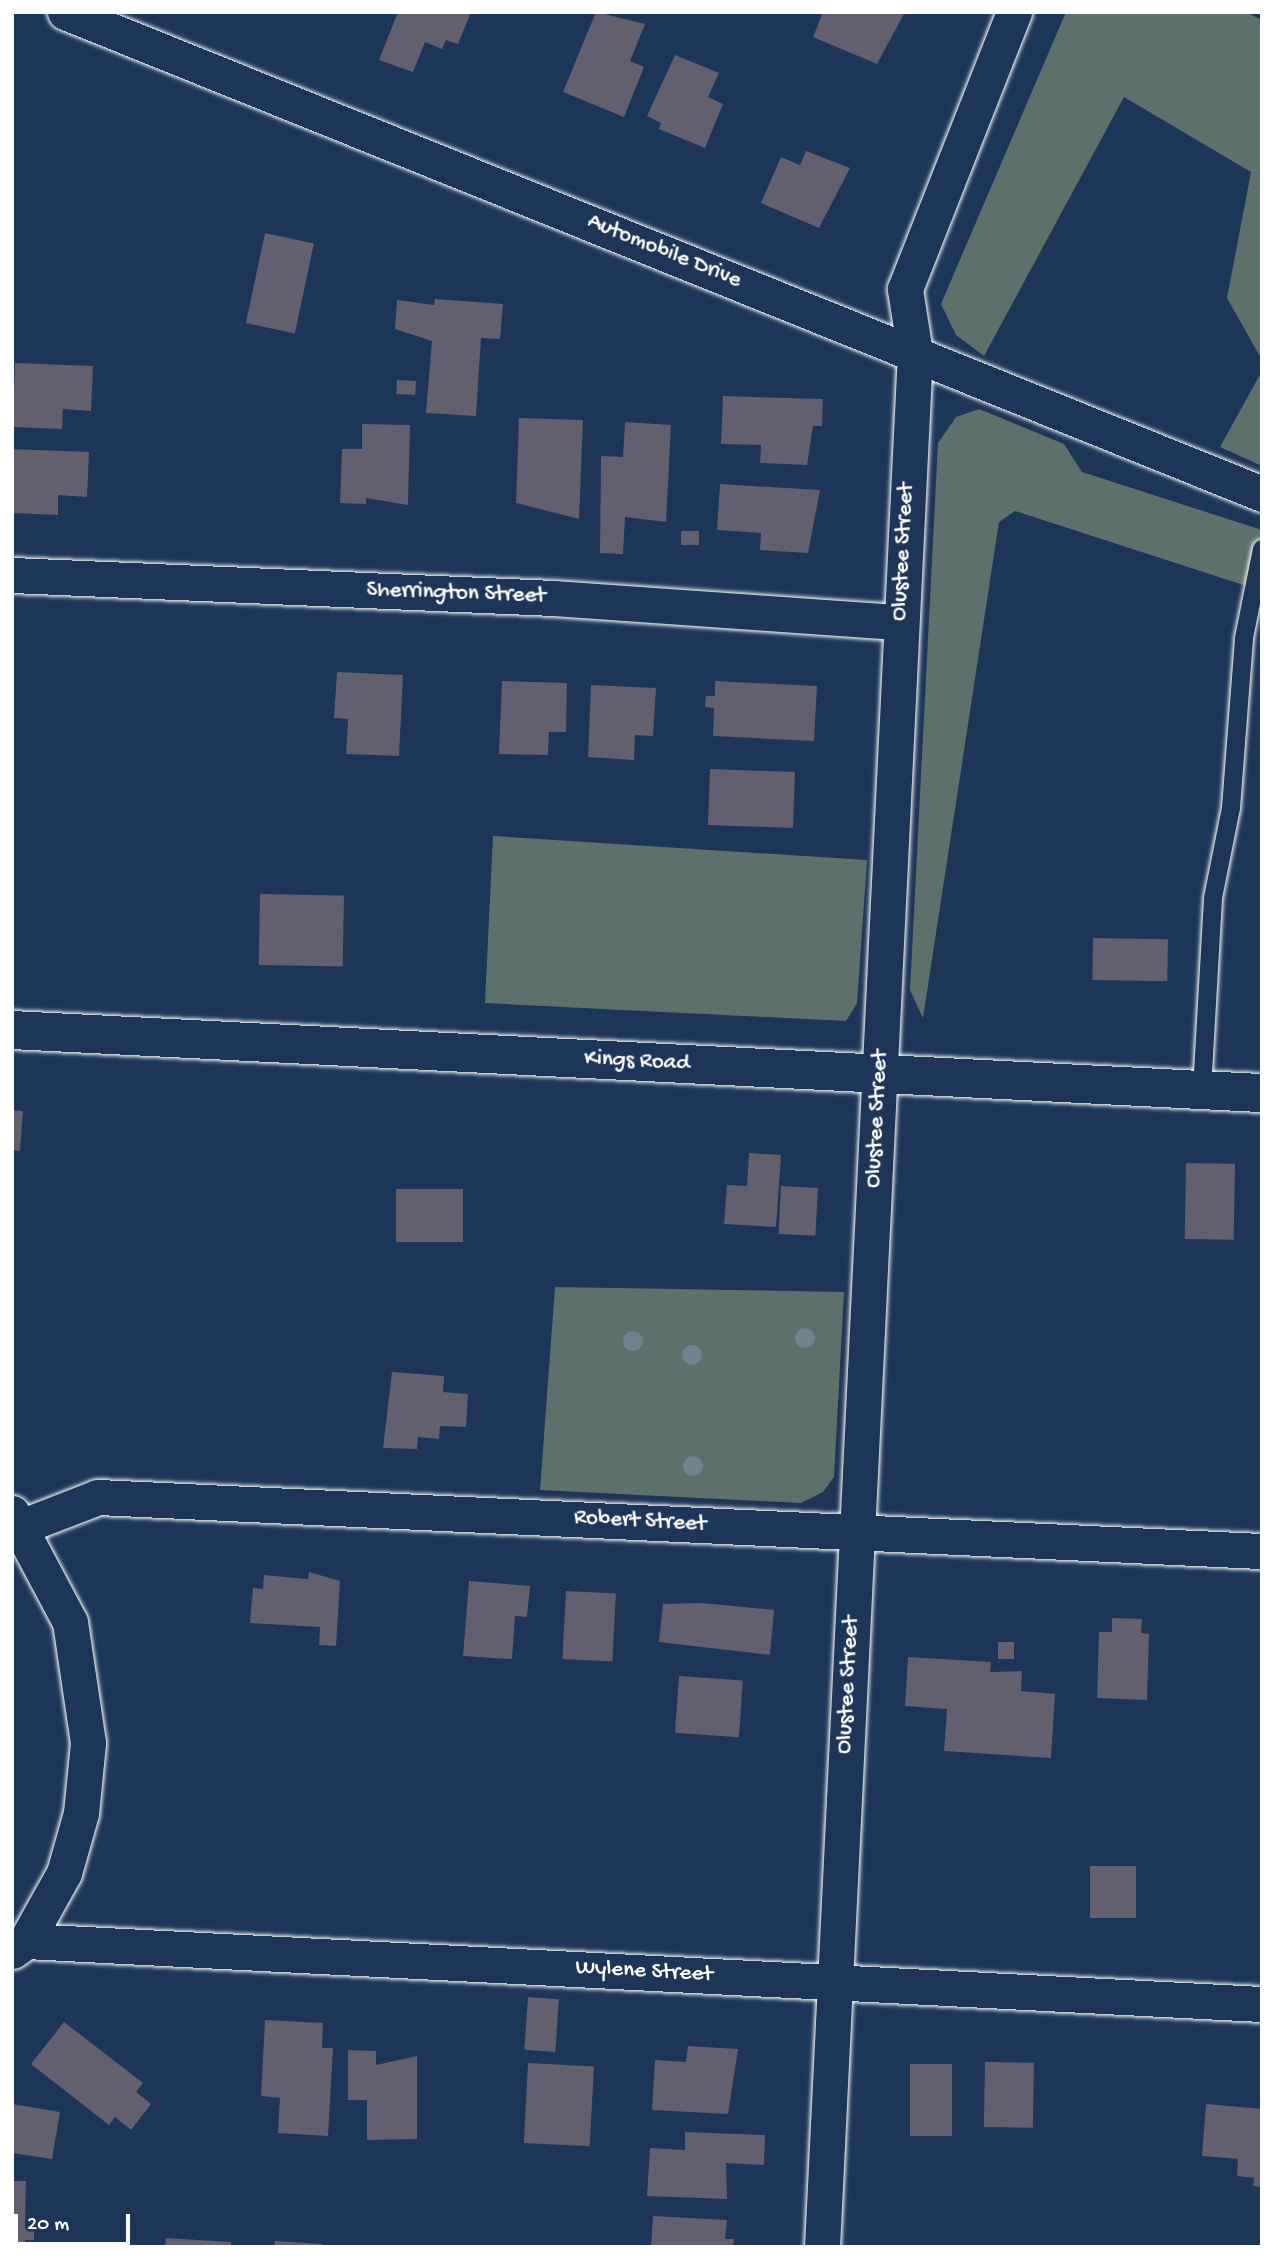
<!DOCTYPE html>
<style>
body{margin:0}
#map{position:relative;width:1274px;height:2259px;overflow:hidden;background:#1d3557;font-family:"Gochi Hand",sans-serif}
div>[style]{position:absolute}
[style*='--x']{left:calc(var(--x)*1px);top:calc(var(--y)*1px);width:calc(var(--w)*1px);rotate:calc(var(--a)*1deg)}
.green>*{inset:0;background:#5d716c}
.building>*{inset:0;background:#625f6e;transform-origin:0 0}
.roads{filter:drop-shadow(0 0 2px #fff) drop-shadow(0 0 2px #fff)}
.service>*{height:18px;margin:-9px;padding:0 9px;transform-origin:9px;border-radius:9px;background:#1d3557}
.minor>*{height:35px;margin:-17.5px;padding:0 17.5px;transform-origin:17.5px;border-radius:17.5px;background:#1d3557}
.primary>*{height:38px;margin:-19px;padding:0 19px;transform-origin:19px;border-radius:19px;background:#1d3557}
.trees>*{width:20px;height:20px;margin:-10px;border-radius:50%;background:#71818f}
span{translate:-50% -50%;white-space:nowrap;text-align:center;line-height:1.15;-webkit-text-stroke:5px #1d3557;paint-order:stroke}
.street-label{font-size:23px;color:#fff}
.frame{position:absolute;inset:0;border:14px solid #fff;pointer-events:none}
.scale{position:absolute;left:14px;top:2214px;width:116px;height:32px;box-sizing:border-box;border:4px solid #fff;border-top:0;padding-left:9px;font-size:21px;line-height:24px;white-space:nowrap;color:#fff;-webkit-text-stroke:5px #1d3557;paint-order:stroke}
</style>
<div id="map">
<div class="green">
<i style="clip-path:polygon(1066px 12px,1246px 12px,1262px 20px,1262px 360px,1227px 298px,1251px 172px,1124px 97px,984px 356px,956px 335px,941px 304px)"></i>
<i style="clip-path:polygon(1262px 371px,1262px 466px,1220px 447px)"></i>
<i style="clip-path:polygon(979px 409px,1064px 444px,1082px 472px,1262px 530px,1262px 591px,1015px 511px,999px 522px,923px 1018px,910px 990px,938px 443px,956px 417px)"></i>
<i style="clip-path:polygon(493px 836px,867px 860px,857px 1003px,846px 1021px,485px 1003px)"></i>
<i style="clip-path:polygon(555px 1287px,844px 1292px,834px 1477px,823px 1492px,801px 1503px,540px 1490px)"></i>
</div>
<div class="building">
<i style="clip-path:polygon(398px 12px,471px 12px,458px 44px,446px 40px,442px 49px,425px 42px,413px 72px,379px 60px)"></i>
<i style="clip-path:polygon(596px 12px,645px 24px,630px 61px,644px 67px,624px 117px,563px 92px)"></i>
<i style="clip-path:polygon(823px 12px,905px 12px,877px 64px,813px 37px)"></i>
<i style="clip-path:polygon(675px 55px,719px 73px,708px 97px,723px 104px,705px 148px,659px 129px,661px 123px,647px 116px)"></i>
<i style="clip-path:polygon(806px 151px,850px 168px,819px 228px,761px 203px,781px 157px,800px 165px)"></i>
<i style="left:265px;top:233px;width:50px;height:92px;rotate:12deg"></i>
<i style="clip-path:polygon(435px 299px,503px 304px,500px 339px,481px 338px,476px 416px,426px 413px,432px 341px,395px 329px,397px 300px,434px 305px)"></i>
<i style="clip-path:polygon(15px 363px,93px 366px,91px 411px,63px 409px,62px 429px,13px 427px)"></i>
<i style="left:397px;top:380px;width:19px;height:14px;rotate:3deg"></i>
<i style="clip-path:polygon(723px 396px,823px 399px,822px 426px,813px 426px,807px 465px,760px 463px,761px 445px,721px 444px)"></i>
<i style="clip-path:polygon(519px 418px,583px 420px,579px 519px,516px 503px)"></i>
<i style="clip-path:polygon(625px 422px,671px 425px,666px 522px,625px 517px,623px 554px,600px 553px,601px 456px,623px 457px)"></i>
<i style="clip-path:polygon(362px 424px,410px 425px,408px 505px,366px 498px,366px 504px,340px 503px,342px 449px,362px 449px)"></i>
<i style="clip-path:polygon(12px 449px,89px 452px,87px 497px,58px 495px,58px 515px,12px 513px)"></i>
<i style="clip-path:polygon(720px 484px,820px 490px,808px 553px,760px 550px,761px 533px,717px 530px)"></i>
<i style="left:681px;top:531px;width:18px;height:14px"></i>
<i style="clip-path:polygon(337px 672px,403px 675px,399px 756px,346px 754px,348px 719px,334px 718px)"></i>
<i style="clip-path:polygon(502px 681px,567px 683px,566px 732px,549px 732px,548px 755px,499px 754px)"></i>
<i style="clip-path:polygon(715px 681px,817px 686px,814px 741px,713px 736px,714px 708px,705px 707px,706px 696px,715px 696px)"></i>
<i style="clip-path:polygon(591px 685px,656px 688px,653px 736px,635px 735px,634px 760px,588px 757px)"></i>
<i style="left:710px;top:769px;width:85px;height:56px;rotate:2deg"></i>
<i style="left:260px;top:894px;width:84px;height:71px;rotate:1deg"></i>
<i style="left:1093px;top:938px;width:75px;height:42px;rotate:1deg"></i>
<i style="clip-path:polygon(12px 1110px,23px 1111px,20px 1151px,12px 1150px)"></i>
<i style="clip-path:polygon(749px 1153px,781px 1155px,776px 1227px,724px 1224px,727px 1185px,747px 1186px)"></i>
<i style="left:1186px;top:1163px;width:49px;height:76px;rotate:1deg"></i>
<i style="left:781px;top:1186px;width:37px;height:48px;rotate:3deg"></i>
<i style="left:396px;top:1189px;width:67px;height:53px"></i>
<i style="clip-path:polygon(392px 1372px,444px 1376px,443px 1392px,468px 1394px,466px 1427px,440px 1426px,439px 1439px,418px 1437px,417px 1449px,383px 1448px)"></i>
<i style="clip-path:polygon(309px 1572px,340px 1581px,336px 1646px,319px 1645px,320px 1627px,250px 1623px,253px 1588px,263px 1589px,264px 1575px,308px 1579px)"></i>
<i style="clip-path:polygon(469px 1581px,530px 1586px,527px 1617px,515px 1616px,512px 1659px,463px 1656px)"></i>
<i style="left:566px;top:1591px;width:50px;height:68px;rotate:3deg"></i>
<i style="clip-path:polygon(702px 1603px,774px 1610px,770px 1655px,659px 1642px,663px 1604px)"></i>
<i style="clip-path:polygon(1112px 1618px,1142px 1619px,1141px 1633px,1149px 1634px,1147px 1700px,1097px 1698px,1099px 1632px,1112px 1632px)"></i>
<i style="left:998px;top:1642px;width:16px;height:17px"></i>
<i style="clip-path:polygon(908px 1657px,991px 1662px,990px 1672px,1022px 1671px,1021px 1691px,1055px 1694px,1051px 1758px,944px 1751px,947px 1709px,905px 1706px)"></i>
<i style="left:679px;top:1676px;width:64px;height:57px;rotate:4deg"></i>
<i style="left:1090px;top:1866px;width:46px;height:52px"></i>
<i style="left:528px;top:1997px;width:31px;height:53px;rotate:4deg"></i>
<i style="clip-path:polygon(265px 2020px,323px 2023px,322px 2048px,333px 2048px,328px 2136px,278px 2133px,280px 2098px,261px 2096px)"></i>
<i style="clip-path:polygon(64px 2022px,143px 2083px,136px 2092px,151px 2104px,131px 2130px,115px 2117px,109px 2125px,31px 2064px)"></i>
<i style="clip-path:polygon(688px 2046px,738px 2049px,728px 2114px,652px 2110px,655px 2060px,686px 2062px)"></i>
<i style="clip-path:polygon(348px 2050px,376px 2051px,376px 2065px,417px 2056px,417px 2139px,367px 2140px,367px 2100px,348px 2100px)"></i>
<i style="left:985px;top:2062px;width:49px;height:65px;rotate:1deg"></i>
<i style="left:528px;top:2063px;width:66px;height:80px;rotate:3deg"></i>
<i style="left:910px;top:2064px;width:42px;height:72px"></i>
<i style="clip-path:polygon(12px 2104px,60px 2112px,52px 2159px,12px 2153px)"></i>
<i style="clip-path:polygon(1206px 2104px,1262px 2109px,1262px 2187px,1253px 2186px,1254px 2178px,1237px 2176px,1238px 2159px,1202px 2156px)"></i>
<i style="clip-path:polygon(685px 2132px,765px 2135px,764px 2165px,726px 2163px,727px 2199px,647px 2196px,650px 2148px,685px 2150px)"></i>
<i style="clip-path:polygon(12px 2181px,26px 2181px,25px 2228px,34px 2228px,34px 2240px,25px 2240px,25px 2247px,12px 2247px)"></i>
<i style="clip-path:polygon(653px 2216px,727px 2220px,725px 2239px,734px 2239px,733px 2247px,651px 2247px)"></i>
<i style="clip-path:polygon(166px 2238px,231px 2242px,231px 2247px,165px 2247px)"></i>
<i style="clip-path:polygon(275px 2241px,322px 2244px,322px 2247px,274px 2247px)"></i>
</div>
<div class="roads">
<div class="service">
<i style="--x:1202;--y:1090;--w:192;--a:-86.7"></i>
<i style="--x:1213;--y:898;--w:92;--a:-78.7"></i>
<i style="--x:1231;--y:808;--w:170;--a:-85.6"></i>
<i style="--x:1244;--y:638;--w:91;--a:-78.6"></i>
</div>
<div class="minor">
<i style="--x:65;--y:12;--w:1290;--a:21.93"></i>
<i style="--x:12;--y:575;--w:541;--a:2.43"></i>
<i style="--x:553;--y:598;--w:348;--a:4"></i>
<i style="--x:12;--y:1513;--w:123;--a:62"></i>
<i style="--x:70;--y:1622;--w:122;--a:81.5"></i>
<i style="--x:88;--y:1743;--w:70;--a:95.7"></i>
<i style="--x:81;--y:1813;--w:62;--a:105.8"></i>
<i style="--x:64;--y:1873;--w:78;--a:119.2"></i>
<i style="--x:26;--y:1941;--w:17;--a:144"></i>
<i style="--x:23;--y:1526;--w:80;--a:-21.1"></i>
<i style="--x:98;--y:1497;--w:1165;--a:2.66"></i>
<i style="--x:26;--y:1941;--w:1238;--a:2.92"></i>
<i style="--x:822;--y:2247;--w:1896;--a:-87.19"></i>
<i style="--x:915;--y:353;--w:65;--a:-98.9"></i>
<i style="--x:905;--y:289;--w:298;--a:-68.5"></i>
</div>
<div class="primary">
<i style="--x:12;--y:1030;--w:1252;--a:2.89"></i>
</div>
</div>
<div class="trees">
<i style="left:805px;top:1338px"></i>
<i style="left:633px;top:1341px"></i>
<i style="left:692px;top:1355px"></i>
<i style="left:693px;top:1466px"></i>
</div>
<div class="street-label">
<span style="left:664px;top:252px;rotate:22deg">Automobile Drive</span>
<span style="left:904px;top:552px;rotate:-87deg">Olustee Street</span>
<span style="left:456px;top:594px;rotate:2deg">Sherrington Street</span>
<span style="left:637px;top:1062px;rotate:3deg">Kings Road</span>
<span style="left:878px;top:1119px;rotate:-87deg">Olustee Street</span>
<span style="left:640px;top:1522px;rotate:3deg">Robert Street</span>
<span style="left:849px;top:1685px;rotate:-87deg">Olustee Street</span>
<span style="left:644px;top:1972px;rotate:3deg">Wylene Street</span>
</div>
<div class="frame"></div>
<div class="scale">20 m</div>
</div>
